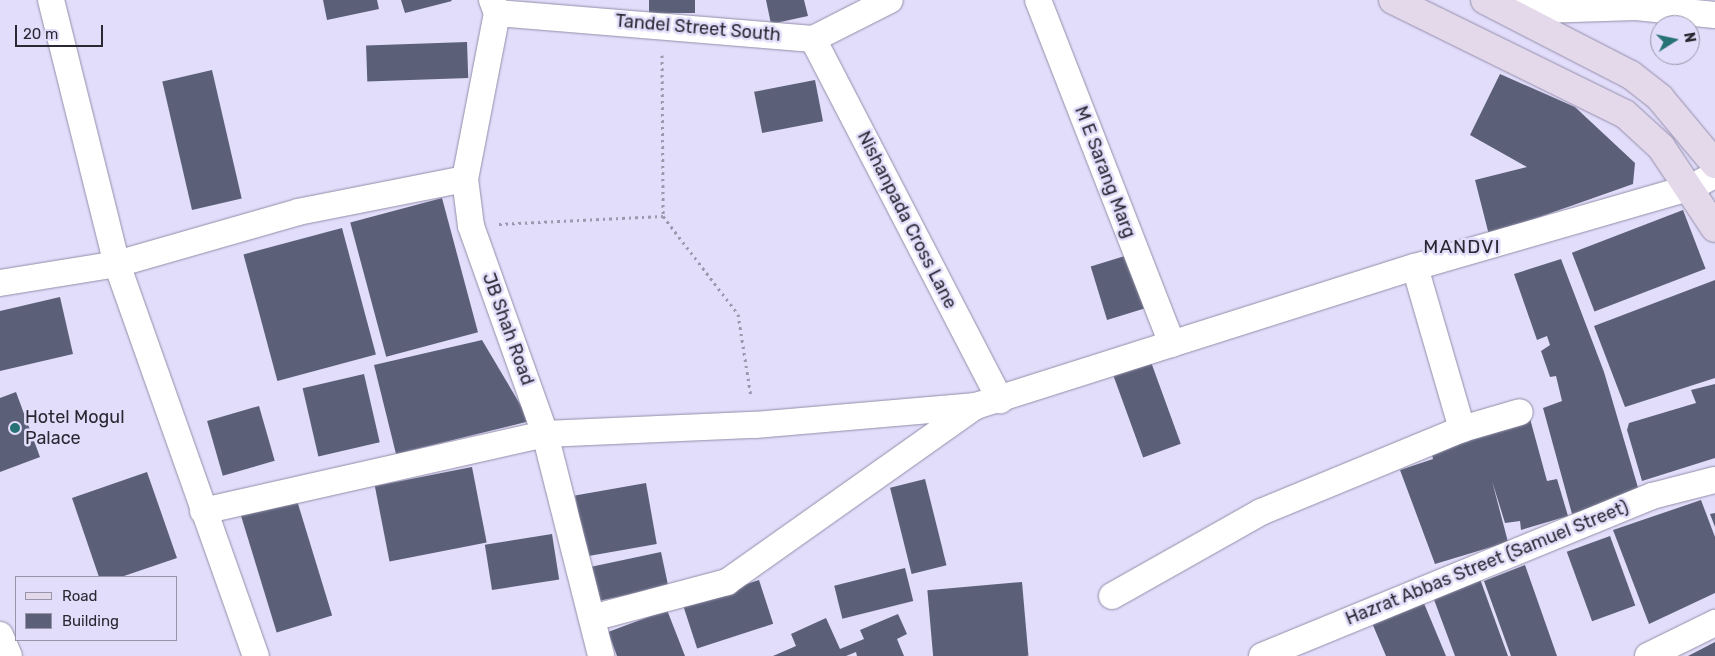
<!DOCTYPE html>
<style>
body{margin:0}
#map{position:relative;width:1715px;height:656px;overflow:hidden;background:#e2ddfa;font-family:Rubik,sans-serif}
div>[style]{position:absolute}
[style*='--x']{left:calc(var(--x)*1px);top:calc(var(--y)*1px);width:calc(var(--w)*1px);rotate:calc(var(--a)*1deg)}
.building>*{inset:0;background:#5b6078;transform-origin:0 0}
.path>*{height:3px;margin-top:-1.5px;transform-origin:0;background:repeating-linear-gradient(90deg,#9c98ae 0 2.5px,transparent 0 6.5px)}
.roads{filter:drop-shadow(0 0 1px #938ea9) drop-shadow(0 0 1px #938ea9)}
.street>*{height:26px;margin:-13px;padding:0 13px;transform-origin:13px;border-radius:13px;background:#fff}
.secondary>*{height:28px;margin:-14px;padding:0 14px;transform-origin:14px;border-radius:14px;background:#e4d8eb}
.dots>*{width:14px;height:14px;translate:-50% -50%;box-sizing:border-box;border:2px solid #e2ddfa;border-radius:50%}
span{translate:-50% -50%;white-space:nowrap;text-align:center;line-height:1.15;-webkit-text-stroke:5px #e2ddfa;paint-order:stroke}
.street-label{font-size:18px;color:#2a2833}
.poi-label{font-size:18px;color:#2a2833}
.left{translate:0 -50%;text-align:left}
.neighbourhood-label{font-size:19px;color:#2a2833;letter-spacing:1px}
.legend{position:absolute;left:15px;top:576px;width:162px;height:65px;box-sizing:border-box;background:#e2ddfa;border:1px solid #9895aa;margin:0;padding:6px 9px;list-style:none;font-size:15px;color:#2a2833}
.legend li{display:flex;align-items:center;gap:10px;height:25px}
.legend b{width:25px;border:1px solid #9895aa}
.north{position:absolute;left:1650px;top:15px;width:50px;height:50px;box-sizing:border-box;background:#e2ddfa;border:1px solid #9895aa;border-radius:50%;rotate:80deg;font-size:14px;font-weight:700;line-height:20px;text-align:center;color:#2a2833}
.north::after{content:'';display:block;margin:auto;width:18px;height:22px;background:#277275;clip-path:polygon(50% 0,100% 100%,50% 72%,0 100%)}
.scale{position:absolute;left:15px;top:25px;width:88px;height:22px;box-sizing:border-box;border:2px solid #2a2833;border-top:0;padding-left:6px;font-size:15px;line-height:18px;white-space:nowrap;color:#2a2833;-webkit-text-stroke:4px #e2ddfa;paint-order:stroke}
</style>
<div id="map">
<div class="building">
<i style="clip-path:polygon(323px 0,377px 0,379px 9px,327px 20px)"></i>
<i style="clip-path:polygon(401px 0,451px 0,452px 1px,405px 13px)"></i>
<i style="left:649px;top:0;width:46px;height:13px"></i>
<i style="clip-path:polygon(766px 0,804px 0,808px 16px,771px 24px)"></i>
<i style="left:467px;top:42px;width:36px;height:101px;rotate:88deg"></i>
<i style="left:212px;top:70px;width:132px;height:51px;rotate:77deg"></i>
<i style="clip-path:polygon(1500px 74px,1575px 107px,1635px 163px,1633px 184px,1489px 235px,1475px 180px,1527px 167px,1470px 135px)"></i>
<i style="left:815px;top:80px;width:42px;height:62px;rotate:79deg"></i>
<i style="left:442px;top:198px;width:139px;height:95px;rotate:75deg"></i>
<i style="left:1683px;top:210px;width:63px;height:119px;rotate:69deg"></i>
<i style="left:342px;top:228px;width:131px;height:102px;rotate:75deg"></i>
<i style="left:1128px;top:255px;width:56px;height:39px;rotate:73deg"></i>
<i style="clip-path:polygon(1561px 259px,1604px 372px,1639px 491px,1572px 514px,1543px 408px,1562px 401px,1556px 376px,1550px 377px,1541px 351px,1550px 345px,1547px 336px,1537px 340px,1514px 274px)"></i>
<i style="clip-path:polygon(1715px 280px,1715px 378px,1625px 407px,1594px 326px)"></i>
<i style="clip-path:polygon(60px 297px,73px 354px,0 371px,0 311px)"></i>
<i style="clip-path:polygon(482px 340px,530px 421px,396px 454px,374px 365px)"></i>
<i style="left:1151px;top:362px;width:87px;height:40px;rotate:70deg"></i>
<i style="left:364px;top:374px;width:70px;height:63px;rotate:77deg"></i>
<i style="clip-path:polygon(1715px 384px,1715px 458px,1642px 481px,1627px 430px,1629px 423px,1696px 403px,1691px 390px)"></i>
<i style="clip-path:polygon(16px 392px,40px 457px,0 472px,0 398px)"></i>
<i style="left:259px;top:406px;width:57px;height:54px;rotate:74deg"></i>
<i style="clip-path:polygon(1529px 415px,1547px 481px,1557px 479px,1568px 516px,1521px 530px,1520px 521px,1505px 523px,1492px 481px,1508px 542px,1435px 564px,1400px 470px,1433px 459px,1431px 450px)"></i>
<i style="left:472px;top:467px;width:77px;height:99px;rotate:79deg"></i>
<i style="clip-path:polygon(147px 472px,177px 558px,121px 577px,99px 577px,72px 498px)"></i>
<i style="left:925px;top:479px;width:89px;height:36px;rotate:76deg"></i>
<i style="left:646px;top:483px;width:62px;height:72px;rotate:80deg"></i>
<i style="left:295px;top:494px;width:127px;height:58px;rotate:73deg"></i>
<i style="clip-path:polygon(1701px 500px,1715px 537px,1715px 593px,1649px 624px,1613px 530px)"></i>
<i style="clip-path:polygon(1715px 513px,1715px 527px,1710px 514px)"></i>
<i style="left:552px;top:534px;width:46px;height:68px;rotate:81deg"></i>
<i style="left:1610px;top:536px;width:74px;height:46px;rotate:70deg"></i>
<i style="left:661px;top:552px;width:35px;height:76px;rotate:78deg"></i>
<i style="clip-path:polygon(1525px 565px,1557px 656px,1511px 656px,1484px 581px)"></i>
<i style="left:905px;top:568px;width:34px;height:73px;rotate:76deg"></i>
<i style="clip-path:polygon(1480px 579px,1508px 656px,1455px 656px,1433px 597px)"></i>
<i style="left:759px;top:580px;width:46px;height:80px;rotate:72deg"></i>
<i style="left:1022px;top:582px;width:74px;height:95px;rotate:85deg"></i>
<i style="clip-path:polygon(1423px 601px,1446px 656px,1386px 656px,1372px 623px)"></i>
<i style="clip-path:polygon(667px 610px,685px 656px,617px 656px,608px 632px)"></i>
<i style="clip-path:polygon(898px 614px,907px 634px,897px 639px,904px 656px,857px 656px,856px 652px,846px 656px,773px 656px,796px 646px,791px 634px,826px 618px,840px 649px,864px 639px,860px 630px)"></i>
<i style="clip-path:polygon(1715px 642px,1715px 656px,1688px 656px)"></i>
</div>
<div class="path">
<i style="--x:662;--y:55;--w:161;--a:89.6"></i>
<i style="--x:663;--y:216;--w:123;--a:52.6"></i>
<i style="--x:738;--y:314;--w:84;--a:81.1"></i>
<i style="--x:499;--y:224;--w:164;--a:-2.8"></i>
</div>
<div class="roads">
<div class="street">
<i style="--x:51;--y:0;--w:272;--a:76"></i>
<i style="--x:117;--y:264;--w:416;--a:70.5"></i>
<i style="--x:492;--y:0;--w:14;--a:69"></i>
<i style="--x:497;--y:13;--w:169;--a:100.9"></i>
<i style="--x:465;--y:179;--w:47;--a:82.7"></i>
<i style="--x:471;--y:226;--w:221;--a:70.4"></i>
<i style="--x:545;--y:434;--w:229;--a:75.8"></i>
<i style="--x:1038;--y:0;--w:369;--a:68.7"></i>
<i style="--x:1509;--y:11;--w:127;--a:-1.8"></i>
<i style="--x:1636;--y:7;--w:79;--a:5.8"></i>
<i style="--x:497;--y:13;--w:317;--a:4.7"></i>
<i style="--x:813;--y:39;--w:86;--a:-26.9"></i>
<i style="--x:813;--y:39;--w:407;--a:62.6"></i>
<i style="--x:1415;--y:267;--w:169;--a:73.8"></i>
<i style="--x:0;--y:283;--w:119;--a:-9.2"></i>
<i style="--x:117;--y:264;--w:188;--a:-16"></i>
<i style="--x:298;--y:212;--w:170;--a:-11.2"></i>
<i style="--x:203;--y:511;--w:351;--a:-12.7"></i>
<i style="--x:545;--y:434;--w:210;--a:-2.5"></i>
<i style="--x:755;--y:425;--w:222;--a:-4.9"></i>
<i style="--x:976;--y:406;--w:460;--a:-17.6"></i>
<i style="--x:1415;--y:267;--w:288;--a:-16.1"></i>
<i style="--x:1692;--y:187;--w:26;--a:-28"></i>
<i style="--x:1112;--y:596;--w:171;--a:-29.4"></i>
<i style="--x:1261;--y:512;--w:217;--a:-22.4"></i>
<i style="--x:1462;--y:429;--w:60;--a:-16.3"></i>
<i style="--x:592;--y:618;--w:140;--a:-14.9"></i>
<i style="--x:727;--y:582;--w:305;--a:-35.3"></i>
<i style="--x:0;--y:635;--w:23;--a:67"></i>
<i style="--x:1262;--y:656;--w:422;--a:-22.3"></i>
<i style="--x:1652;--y:496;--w:65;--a:-14.3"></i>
<i style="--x:1648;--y:656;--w:75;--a:-26.2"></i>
</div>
<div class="secondary">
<i style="--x:1393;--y:0;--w:258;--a:26.2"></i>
<i style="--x:1625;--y:114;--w:49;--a:42.5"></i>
<i style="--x:1661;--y:147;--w:97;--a:56.3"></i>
<i style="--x:1485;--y:0;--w:164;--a:27.2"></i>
<i style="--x:1631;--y:75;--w:37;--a:38"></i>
<i style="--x:1660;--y:98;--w:86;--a:50.2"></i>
</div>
</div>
<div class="dots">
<i style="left:15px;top:428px;background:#277275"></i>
</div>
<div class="street-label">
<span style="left:698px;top:28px;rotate:5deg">Tandel Street South</span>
<span style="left:1105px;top:172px;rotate:69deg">M E Sarang Marg</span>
<span style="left:907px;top:220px;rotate:63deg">Nishanpada Cross Lane</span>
<span style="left:508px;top:329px;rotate:70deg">JB Shah Road</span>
<span style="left:1487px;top:563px;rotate:-22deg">Hazrat Abbas Street (Samuel Street)</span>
</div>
<div class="poi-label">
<span class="left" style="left:25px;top:428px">Hotel Mogul<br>Palace</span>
</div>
<div class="neighbourhood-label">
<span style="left:1462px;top:247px">MANDVI</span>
</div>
<ul class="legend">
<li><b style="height:6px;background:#e4d8eb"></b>Road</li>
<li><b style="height:14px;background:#5b6078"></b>Building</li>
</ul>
<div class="north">N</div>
<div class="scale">20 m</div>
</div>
